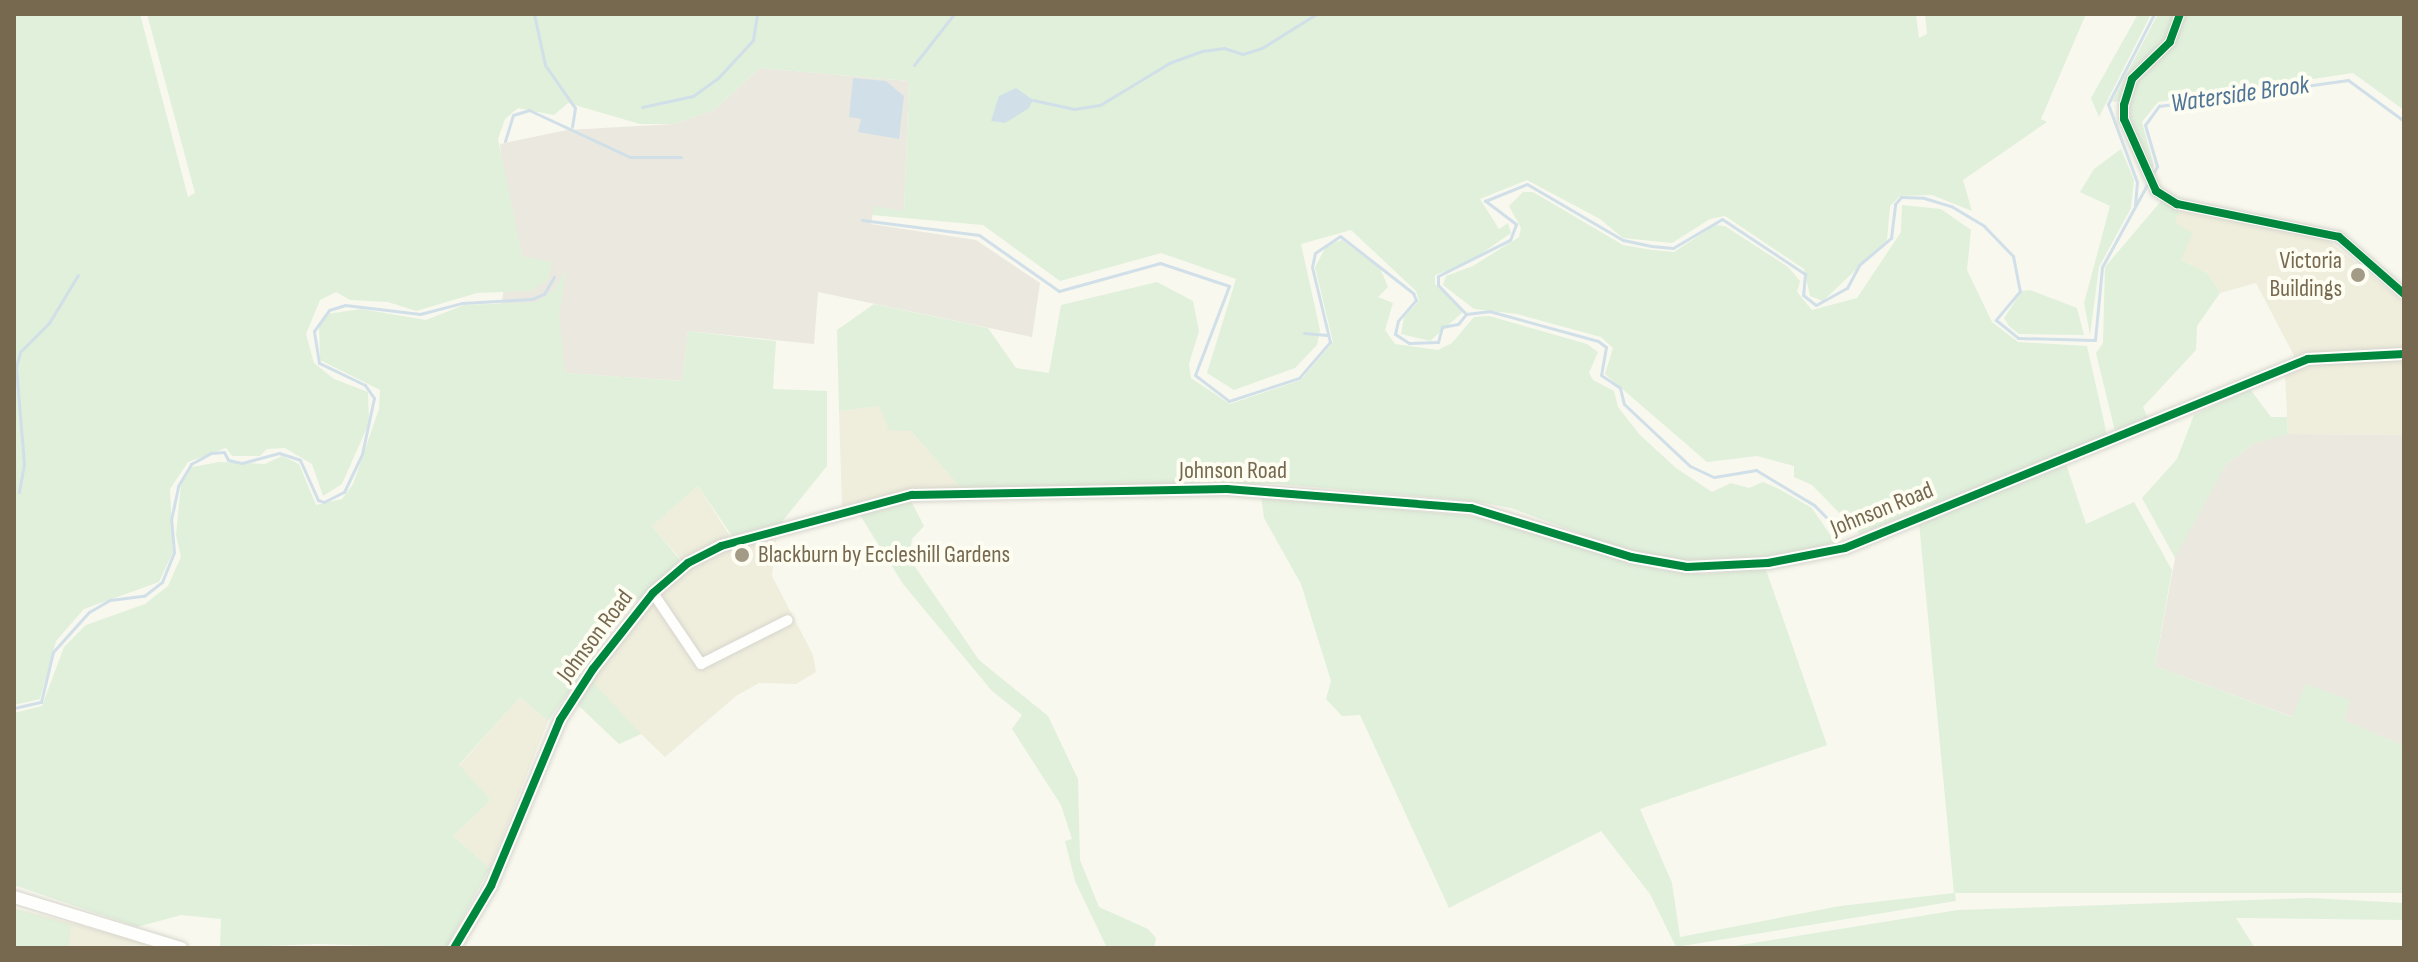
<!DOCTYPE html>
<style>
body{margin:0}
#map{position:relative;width:2418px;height:962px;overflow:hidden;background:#f8f8ef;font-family:"Sofia Sans Condensed",sans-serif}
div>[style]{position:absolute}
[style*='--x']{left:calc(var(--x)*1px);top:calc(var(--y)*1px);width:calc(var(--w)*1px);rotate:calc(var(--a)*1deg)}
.residential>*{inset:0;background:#efeddc}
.industrial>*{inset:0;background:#ebe9df}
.green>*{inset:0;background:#e0f0db}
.water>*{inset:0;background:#d1e0e8}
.stream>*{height:3px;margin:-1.5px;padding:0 1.5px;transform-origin:1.5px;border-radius:1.5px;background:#d1e0e8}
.roads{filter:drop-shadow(0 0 2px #d6d5cc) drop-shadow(0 0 2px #d6d5cc)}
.minor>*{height:10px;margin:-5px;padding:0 5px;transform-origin:5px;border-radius:5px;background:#fefefd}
.tertiary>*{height:12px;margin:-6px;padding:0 6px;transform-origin:6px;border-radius:6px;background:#fefefd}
.cycleway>*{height:8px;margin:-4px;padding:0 4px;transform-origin:4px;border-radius:4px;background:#00873e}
.dots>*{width:22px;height:22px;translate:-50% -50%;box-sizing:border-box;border:4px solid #fefdf2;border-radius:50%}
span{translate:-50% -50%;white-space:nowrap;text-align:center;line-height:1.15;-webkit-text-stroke:8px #fefdf2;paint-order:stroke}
.poi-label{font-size:24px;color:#77694f}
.right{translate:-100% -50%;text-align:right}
.left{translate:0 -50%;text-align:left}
.street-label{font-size:24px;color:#77694f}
.water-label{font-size:26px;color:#507597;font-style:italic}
.frame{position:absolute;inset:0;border:16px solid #77694f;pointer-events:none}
</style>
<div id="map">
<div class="residential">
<i style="clip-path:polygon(2179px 211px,2327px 239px,2404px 303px,2404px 435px,2288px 434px,2285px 374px,2301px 369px,2256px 283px,2220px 293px,2207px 273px,2181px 260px,2174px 223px)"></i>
<i style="clip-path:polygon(879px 406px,911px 431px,961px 488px,909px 490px,842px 506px,839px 411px)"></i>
<i style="clip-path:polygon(698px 486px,737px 547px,776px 539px,772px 576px,813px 655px,816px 672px,796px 684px,759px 683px,736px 696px,665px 757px,641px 734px,619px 744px,576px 703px,645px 609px,688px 568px,652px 526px)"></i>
<i style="clip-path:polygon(520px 697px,548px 721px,490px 868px,453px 836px,491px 800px,459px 766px)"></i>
<i style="clip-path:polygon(14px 908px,156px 945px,14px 948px)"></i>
</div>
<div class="industrial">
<i style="clip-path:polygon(760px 68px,909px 81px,904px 212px,874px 207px,871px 224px,976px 240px,1040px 283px,1032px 337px,818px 292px,814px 344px,688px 331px,682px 381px,564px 373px,500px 312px,511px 246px,500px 144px,567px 130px,674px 124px,714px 110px)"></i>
<i style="clip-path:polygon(2284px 434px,2404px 435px,2404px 746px,2343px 720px,2306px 684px,2293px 717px,2155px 666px,2175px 558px,2200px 504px,2226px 464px,2255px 443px)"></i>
</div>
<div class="green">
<i style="clip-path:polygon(14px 14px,140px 14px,188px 197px,195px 193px,147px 14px,1916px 14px,1919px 38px,1927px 34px,1925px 14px,2086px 14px,2041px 119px,2047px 122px,1963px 180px,1972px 211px,1932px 195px,1900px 196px,1890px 206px,1887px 240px,1823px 301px,1810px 296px,1804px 269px,1725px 216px,1710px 219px,1672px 243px,1623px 238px,1600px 219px,1527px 180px,1480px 199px,1499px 229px,1508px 223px,1511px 233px,1468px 263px,1435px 275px,1435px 284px,1463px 312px,1430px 341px,1401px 334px,1404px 317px,1419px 301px,1416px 291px,1351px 230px,1301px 244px,1320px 330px,1317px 345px,1295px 368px,1234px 390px,1207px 373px,1236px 279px,1161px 253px,1060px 281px,983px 225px,872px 215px,874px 206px,904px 211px,909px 81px,760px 68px,714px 110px,674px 124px,640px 124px,568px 103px,554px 115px,518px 108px,505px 119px,498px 139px,522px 256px,552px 262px,548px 280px,530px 291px,477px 293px,416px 311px,388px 302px,350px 300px,336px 292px,320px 300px,306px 334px,314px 363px,334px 379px,368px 392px,369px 423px,342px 484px,323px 496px,312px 464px,285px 448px,267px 449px,260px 456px,232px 456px,226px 448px,188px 462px,170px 489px,173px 552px,159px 582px,84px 609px,56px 641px,40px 699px,14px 705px)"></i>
<i style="clip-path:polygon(2138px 14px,2151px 14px,2099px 117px,2091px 98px)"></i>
<i style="clip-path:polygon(2158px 14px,2176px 14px,2168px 36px,2127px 79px,2119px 101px,2112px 102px)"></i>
<i style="clip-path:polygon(2184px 14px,2404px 14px,2404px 110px,2353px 73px,2158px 102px,2142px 122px,2154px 166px,2150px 171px,2129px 119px,2130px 105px,2137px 81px,2172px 43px)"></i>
<i style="clip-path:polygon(2121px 149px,2134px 180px,2131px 208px,2099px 267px,2090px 335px,2084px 303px,2110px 206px,2080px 192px,2094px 169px)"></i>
<i style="clip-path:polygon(1523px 192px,1533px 192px,1623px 245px,1652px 250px,1674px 252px,1715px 225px,1725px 226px,1788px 267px,1800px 281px,1797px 292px,1812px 310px,1857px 298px,1901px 232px,1902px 205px,1941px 209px,1971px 230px,1967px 270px,1992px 322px,2018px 342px,2087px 346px,2107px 435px,1860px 534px,1812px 485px,1794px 477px,1794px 466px,1757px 456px,1707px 462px,1605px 374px,1613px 348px,1601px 337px,1517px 314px,1474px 309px,1443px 285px,1446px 276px,1473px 266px,1519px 237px,1521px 228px,1509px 206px)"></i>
<i style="clip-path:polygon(2162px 200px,2179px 211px,2175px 223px,2193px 233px,2181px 260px,2207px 273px,2220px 293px,2197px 326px,2196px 350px,2143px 407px,2148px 419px,2115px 431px,2096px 353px,2103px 343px,2105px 267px)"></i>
<i style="clip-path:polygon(1342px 240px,1380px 268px,1388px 287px,1378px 297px,1393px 303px,1385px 330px,1395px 344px,1438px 350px,1452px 343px,1474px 317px,1489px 316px,1587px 344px,1598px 352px,1589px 373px,1593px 380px,1614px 391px,1618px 407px,1640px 435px,1676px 468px,1712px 492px,1731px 483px,1749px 488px,1763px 482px,1777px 488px,1812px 508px,1835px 542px,1799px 553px,1698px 563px,1633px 553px,1511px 508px,1473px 501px,1279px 484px,961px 488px,911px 431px,889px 430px,879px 406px,839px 411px,837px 330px,874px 304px,988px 328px,1016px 368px,1049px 373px,1061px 305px,1157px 282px,1193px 301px,1199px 331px,1189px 364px,1191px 378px,1230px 404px,1301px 380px,1333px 342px,1315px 267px,1327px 245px)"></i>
<i style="clip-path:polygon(566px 269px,559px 316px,565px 373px,682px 381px,688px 331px,776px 341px,773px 389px,827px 391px,827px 466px,781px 523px,732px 536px,698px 486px,652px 526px,680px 560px,626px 611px,548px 721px,520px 697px,459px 765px,491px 800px,453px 836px,490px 868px,446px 948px,318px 944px,220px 948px,221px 919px,181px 915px,137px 927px,14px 885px,14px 713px,42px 706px,64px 647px,86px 625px,145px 604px,168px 586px,181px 557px,176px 535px,181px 484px,192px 467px,219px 462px,265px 464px,282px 456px,299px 464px,316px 505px,342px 499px,353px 484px,379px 409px,380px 390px,320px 360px,319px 324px,327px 314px,361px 309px,426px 320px,464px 305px,537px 302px,555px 289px)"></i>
<i style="clip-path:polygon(2030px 290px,2077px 308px,2084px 335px,2019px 334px,2009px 326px,2004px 318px,2022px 291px)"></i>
<i style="clip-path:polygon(2250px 389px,2271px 417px,2287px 417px,2288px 434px,2255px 443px,2226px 464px,2175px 558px,2142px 498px,2177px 459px,2194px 415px)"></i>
<i style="clip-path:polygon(2066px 464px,2086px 524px,2134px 502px,2172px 570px,2155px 666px,2292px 717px,2306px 684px,2350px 700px,2344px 720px,2404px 746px,2404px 893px,1955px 893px,1956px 901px,1676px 947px,1650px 894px,1601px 831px,1449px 908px,1360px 715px,1342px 716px,1326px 699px,1331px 681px,1301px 584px,1264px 518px,1261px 496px,1499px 519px,1661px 570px,1707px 574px,1765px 567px,1827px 745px,1640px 809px,1672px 883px,1680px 937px,1840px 906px,1954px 893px,1919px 522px)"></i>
<i style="clip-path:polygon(910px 499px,924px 526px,912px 539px,909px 558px,979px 660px,1048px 716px,1078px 779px,1080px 860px,1099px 907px,1148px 929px,1156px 938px,1154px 948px,1107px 948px,1075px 881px,1065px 841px,1072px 839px,1061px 805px,1012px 729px,1022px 715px,992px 691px,903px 584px,858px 512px)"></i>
<i style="clip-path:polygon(592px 681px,641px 734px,619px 744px,576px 703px)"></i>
<i style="clip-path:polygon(2310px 898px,2404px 903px,2404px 920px,2236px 918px,2255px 948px,1722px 948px,1958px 910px)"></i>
<i style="clip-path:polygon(14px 909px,71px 925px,69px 948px,14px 948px)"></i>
</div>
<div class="water">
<i style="clip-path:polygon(853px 78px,886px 81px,904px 96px,899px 139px,858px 132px,861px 119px,849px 117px)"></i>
<i style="clip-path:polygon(1016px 88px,1033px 100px,1029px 108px,1005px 123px,991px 121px,999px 96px)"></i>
</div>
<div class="stream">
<i style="--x:534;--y:14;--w:52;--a:77.8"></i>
<i style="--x:545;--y:65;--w:52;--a:55.1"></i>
<i style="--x:575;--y:108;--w:19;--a:99"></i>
<i style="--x:914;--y:65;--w:65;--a:-51.9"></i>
<i style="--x:1033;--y:100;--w:42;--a:12.4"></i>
<i style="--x:1074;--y:109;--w:26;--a:-9"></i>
<i style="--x:1100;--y:105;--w:81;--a:-31.3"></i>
<i style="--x:1169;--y:63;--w:35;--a:-20"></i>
<i style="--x:1202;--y:51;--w:22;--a:-8"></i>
<i style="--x:1224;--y:48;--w:20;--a:18"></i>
<i style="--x:1243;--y:54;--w:20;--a:-18"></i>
<i style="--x:1262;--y:48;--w:64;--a:-32.2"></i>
<i style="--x:642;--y:107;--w:52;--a:-12.2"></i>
<i style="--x:693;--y:96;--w:32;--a:-36"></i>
<i style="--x:719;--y:77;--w:50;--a:-47.4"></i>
<i style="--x:753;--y:40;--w:26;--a:-81"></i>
<i style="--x:505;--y:141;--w:27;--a:-73"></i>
<i style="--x:513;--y:115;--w:17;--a:-17"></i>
<i style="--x:529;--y:110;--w:111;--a:25"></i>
<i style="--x:630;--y:157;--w:51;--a:0"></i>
<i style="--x:2153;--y:174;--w:9;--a:-63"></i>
<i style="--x:2157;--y:166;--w:43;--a:-106.3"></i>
<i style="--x:2145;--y:125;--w:24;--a:-54"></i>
<i style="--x:2159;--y:106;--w:191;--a:-7.8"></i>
<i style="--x:2348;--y:80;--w:69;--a:36.2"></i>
<i style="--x:2135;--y:205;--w:23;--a:-85"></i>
<i style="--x:2137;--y:182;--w:83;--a:-110.4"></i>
<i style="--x:2108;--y:104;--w:101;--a:-62.9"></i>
<i style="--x:862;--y:220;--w:118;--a:7.3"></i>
<i style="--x:979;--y:235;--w:98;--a:35"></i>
<i style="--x:1059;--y:291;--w:105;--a:-15.5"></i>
<i style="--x:1160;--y:263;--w:73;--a:18.4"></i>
<i style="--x:1229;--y:286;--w:95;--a:110.9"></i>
<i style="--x:1195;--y:375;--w:43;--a:37.4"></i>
<i style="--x:1229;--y:401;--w:74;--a:-18.2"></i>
<i style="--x:1299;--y:378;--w:48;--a:-49.3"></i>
<i style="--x:1330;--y:342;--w:77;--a:-103.5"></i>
<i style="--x:1312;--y:267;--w:14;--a:-78"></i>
<i style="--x:1315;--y:253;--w:30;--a:-34"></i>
<i style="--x:1340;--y:236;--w:93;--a:38"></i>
<i style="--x:1413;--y:293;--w:8;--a:67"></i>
<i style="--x:1416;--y:300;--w:28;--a:131"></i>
<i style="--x:1398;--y:321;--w:13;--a:103"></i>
<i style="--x:1395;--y:334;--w:17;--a:33"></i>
<i style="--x:1409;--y:343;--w:29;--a:-2"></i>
<i style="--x:1438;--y:342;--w:16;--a:-75"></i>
<i style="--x:1442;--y:327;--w:16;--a:-11"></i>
<i style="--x:1458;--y:324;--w:13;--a:-51"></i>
<i style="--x:1466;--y:314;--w:40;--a:-134"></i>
<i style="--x:1438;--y:285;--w:9;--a:-90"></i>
<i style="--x:1438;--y:276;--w:80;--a:-26.6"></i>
<i style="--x:1510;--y:240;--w:17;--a:-69"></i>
<i style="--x:1516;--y:224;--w:39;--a:-143"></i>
<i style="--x:1485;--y:201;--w:45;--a:-22"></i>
<i style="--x:1527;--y:184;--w:111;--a:30.3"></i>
<i style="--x:1623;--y:240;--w:29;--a:12"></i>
<i style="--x:1651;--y:246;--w:22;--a:5"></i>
<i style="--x:1673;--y:248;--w:57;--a:-30.6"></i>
<i style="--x:1722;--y:219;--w:100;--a:33.5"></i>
<i style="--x:1805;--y:274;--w:21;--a:95"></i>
<i style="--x:1803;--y:295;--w:16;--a:38"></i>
<i style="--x:1816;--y:305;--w:35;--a:-29"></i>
<i style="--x:1847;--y:288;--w:26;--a:-62"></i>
<i style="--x:1859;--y:265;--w:42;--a:-40.2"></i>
<i style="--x:1891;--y:238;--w:34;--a:-83"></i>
<i style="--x:1895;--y:204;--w:9;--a:-49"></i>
<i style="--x:1901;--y:197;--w:23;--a:2"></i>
<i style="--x:1924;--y:198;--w:28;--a:17"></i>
<i style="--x:1951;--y:206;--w:39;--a:31"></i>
<i style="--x:1984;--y:226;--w:42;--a:46"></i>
<i style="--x:2013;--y:256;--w:36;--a:79"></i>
<i style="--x:2020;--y:291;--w:38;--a:130"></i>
<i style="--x:1996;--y:320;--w:28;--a:39"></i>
<i style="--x:2018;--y:338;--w:77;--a:1.5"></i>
<i style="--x:2095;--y:340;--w:73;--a:-84.5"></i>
<i style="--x:2102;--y:267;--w:98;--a:-61.3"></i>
<i style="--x:1466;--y:314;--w:23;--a:-7"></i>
<i style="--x:1489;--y:311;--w:113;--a:15.4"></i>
<i style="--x:1598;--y:341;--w:10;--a:37"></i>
<i style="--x:1606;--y:347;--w:28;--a:100"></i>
<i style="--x:1601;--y:375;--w:23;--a:34"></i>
<i style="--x:1620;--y:388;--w:16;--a:76"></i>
<i style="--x:1624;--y:404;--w:91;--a:43.2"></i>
<i style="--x:1690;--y:466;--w:26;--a:25"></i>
<i style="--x:1714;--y:477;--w:43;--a:-9.5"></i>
<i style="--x:1756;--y:470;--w:68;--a:31.1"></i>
<i style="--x:1814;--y:505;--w:27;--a:45"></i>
<i style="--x:1304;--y:333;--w:23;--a:5"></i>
<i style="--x:19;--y:492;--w:28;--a:-80"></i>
<i style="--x:24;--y:464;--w:97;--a:-94.7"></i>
<i style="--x:16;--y:367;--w:16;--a:-75"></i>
<i style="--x:20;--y:352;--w:41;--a:-45"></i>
<i style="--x:49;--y:323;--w:56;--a:-58.9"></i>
<i style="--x:14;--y:708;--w:28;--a:-13"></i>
<i style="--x:41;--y:702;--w:51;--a:-76.5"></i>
<i style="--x:53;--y:652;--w:54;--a:-48"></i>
<i style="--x:89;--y:612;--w:24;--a:-30"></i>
<i style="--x:110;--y:600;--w:34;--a:-7"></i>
<i style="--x:144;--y:596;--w:23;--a:-38"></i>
<i style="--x:162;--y:582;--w:32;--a:-68"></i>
<i style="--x:174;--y:552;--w:32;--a:-95"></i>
<i style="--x:171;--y:520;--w:35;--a:-78"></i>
<i style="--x:178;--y:486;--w:26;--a:-59"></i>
<i style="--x:191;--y:464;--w:23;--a:-29"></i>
<i style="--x:211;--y:453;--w:13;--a:-4"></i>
<i style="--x:224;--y:452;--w:9;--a:63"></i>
<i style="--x:228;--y:460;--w:14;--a:12"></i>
<i style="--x:242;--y:463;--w:38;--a:-15"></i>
<i style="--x:279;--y:453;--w:22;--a:18"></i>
<i style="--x:300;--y:460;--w:44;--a:65.8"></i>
<i style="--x:318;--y:500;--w:6;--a:18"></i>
<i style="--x:324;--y:502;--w:22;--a:-27"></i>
<i style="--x:344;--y:492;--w:42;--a:-64.7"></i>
<i style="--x:362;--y:454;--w:57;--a:-77.9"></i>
<i style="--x:374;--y:398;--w:16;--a:-125"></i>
<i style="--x:365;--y:385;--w:51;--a:-154.4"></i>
<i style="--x:319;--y:363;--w:32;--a:-99"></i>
<i style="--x:314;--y:331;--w:26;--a:-54"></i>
<i style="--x:329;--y:310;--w:17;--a:-17"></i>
<i style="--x:345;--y:305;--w:76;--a:6.8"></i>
<i style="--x:420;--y:314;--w:43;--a:-14.7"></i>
<i style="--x:462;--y:303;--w:70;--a:-3.3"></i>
<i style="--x:532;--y:299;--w:13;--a:-23"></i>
<i style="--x:544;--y:294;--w:20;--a:-60"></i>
</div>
<div class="roads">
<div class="minor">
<i style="--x:2180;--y:14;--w:30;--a:110"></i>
<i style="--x:2170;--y:42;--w:53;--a:135.8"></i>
<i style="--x:2132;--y:79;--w:27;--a:107"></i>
<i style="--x:2124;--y:105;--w:14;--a:90"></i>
<i style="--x:2124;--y:119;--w:79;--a:66"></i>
<i style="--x:2156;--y:191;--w:25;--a:32"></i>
<i style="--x:2177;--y:204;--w:165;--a:11.5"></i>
<i style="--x:2339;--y:237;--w:86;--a:41.2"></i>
<i style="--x:653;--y:593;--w:86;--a:55.9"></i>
<i style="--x:701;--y:664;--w:97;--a:-26.8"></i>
</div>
<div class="tertiary">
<i style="--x:14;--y:897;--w:175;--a:17"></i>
<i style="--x:454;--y:948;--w:72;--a:-59.2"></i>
<i style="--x:491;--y:886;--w:180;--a:-67.4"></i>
<i style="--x:560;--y:720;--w:61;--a:-57.1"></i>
<i style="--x:593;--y:669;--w:97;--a:-51.7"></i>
<i style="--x:653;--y:593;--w:46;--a:-40.6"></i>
<i style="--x:688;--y:563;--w:37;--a:-27"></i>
<i style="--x:721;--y:546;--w:198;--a:-15"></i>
<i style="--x:912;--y:495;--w:315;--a:-1.1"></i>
<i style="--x:1227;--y:489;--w:245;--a:4.5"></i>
<i style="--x:1471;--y:508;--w:167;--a:17"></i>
<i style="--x:1631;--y:557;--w:57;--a:10.1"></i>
<i style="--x:1687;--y:567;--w:81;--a:-2.8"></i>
<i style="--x:1768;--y:563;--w:78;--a:-11"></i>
<i style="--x:1845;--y:548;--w:500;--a:-22.21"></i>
<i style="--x:2308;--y:359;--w:96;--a:-3"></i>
</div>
</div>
<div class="cycleway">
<i style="--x:2180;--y:14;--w:30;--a:110"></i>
<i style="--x:2170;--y:42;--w:53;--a:135.8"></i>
<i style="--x:2132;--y:79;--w:27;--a:107"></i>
<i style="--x:2124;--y:105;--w:14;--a:90"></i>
<i style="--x:2124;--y:119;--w:79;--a:66"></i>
<i style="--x:2156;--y:191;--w:25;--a:32"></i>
<i style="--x:2177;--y:204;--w:165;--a:11.5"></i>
<i style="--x:2339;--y:237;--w:86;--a:41.2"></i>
<i style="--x:454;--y:948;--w:72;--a:-59.2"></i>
<i style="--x:491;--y:886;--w:180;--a:-67.4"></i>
<i style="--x:560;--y:720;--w:61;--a:-57.1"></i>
<i style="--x:593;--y:669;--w:97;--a:-51.7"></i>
<i style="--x:653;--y:593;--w:46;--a:-40.6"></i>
<i style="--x:688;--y:563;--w:37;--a:-27"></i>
<i style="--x:721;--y:546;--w:198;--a:-15"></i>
<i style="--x:912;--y:495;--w:315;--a:-1.1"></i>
<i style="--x:1227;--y:489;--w:245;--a:4.5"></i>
<i style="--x:1471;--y:508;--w:167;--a:17"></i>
<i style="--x:1631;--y:557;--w:57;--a:10.1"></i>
<i style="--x:1687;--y:567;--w:81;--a:-2.8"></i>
<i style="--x:1768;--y:563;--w:78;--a:-11"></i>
<i style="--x:1845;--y:548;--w:500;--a:-22.21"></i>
<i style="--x:2308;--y:359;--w:96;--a:-3"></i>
</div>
<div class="dots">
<i style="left:2358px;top:275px;background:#a49b87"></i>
<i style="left:742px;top:555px;background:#a49b87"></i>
</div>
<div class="poi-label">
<span class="right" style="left:2342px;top:275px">Victoria<br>Buildings</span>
<span class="left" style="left:758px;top:555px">Blackburn by Eccleshill Gardens</span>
</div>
<div class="street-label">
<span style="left:1233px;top:471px">Johnson Road</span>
<span style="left:1882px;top:509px;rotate:-22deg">Johnson Road</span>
<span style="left:595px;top:636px;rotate:-53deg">Johnson Road</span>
</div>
<div class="water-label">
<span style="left:2240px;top:95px;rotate:-8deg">Waterside Brook</span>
</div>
<div class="frame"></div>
</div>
